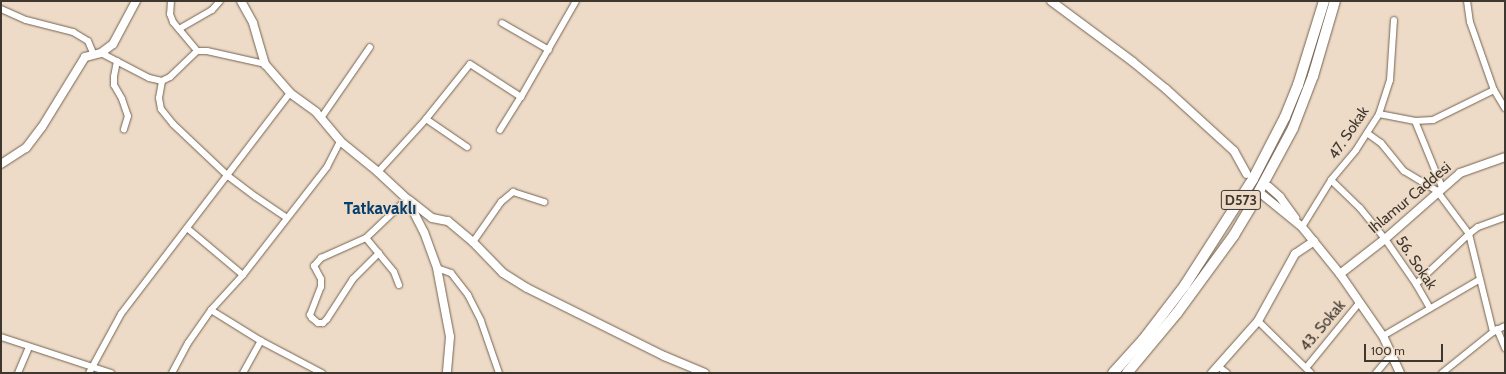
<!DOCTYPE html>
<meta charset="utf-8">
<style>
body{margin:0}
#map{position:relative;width:1506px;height:374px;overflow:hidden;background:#eedbc7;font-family:Cabin,sans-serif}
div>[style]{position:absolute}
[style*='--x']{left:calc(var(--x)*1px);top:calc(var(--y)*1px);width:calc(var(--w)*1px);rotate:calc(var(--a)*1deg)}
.roads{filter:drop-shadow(0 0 1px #736351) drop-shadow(0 0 1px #736351)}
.minor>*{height:6px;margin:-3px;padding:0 3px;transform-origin:3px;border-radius:3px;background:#fff}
.tertiary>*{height:8px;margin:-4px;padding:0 4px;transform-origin:4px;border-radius:4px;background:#fff}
.trunk>*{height:10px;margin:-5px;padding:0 5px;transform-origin:5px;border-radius:5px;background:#fff}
span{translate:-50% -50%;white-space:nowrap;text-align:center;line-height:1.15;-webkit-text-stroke:3px #eedbc7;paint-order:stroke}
.shield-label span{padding:1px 3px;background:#eedbc7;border:1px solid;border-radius:3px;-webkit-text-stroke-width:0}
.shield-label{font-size:14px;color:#3e372f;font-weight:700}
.street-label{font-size:15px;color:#3e372f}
.quarter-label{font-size:17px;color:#053e6e;font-weight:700}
.frame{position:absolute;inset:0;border:2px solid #3e372f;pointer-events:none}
.scale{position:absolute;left:1364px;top:344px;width:79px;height:18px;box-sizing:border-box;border:2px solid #3e372f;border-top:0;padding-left:5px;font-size:12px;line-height:14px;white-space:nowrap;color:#3e372f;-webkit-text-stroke:3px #eedbc7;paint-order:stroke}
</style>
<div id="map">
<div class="roads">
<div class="minor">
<i style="--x:171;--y:1;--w:13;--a:94"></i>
<i style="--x:170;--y:14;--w:9;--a:69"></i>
<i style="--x:173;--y:22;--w:38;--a:50"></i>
<i style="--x:197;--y:51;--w:10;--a:0"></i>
<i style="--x:207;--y:51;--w:59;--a:12.6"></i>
<i style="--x:1467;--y:1;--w:21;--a:82"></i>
<i style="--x:1470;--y:22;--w:72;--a:70.6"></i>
<i style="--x:1494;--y:90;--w:21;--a:59"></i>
<i style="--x:1;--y:9;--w:27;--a:24"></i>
<i style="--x:26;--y:20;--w:49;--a:14.3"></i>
<i style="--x:73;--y:32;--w:17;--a:31"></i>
<i style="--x:88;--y:41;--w:15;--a:67"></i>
<i style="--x:502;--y:23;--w:54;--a:29.9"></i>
<i style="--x:179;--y:29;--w:38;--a:-30"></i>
<i style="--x:212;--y:10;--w:12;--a:-48"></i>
<i style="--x:101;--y:53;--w:54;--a:27.5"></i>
<i style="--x:149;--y:78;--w:13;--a:13"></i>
<i style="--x:162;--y:81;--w:17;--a:100"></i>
<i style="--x:159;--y:98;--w:11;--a:80"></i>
<i style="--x:161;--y:109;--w:19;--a:51"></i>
<i style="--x:173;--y:124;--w:76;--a:43.4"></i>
<i style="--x:228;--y:176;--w:35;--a:37"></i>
<i style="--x:256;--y:197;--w:37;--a:34"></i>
<i style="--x:117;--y:61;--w:16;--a:101"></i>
<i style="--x:114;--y:77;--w:8;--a:90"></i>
<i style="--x:114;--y:85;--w:16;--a:60"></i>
<i style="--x:122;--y:99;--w:18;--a:71"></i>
<i style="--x:128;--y:116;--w:14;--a:107"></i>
<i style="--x:162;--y:81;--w:9;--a:-27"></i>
<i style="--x:170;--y:77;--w:37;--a:-44"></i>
<i style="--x:1379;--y:114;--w:37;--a:11"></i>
<i style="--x:1415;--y:121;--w:18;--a:-3"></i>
<i style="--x:1433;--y:120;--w:68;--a:-26.2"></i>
<i style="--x:321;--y:118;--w:86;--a:-55.4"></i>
<i style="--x:426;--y:119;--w:50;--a:34.3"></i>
<i style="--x:1415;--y:121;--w:71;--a:67.8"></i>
<i style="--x:500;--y:130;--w:39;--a:-58"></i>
<i style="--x:521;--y:97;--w:111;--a:-60.2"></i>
<i style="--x:1367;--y:133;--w:17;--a:36"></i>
<i style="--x:1381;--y:143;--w:36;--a:51"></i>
<i style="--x:1404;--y:171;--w:39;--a:31"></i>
<i style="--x:1437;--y:191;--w:54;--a:53.3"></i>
<i style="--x:1469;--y:234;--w:101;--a:76.2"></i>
<i style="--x:378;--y:172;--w:72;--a:-47.8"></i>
<i style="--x:426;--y:119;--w:70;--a:-51.3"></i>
<i style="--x:470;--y:64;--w:61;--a:32.9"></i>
<i style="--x:1331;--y:180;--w:40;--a:44"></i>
<i style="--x:1360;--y:208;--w:40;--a:51"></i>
<i style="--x:1385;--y:239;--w:55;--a:55.4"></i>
<i style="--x:1416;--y:284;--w:28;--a:60"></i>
<i style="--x:1302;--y:227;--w:55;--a:-58.3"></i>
<i style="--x:1331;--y:180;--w:39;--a:-50"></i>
<i style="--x:1356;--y:150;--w:43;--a:-57.4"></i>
<i style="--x:1379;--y:114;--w:36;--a:-72"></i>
<i style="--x:1390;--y:80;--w:60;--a:-86.2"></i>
<i style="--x:187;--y:228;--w:73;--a:40"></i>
<i style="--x:366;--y:238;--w:44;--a:50.5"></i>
<i style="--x:394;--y:272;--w:14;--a:69"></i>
<i style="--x:473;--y:242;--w:49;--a:-55"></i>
<i style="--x:501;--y:202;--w:16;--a:-40"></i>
<i style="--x:513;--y:192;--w:33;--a:18"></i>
<i style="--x:379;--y:253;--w:37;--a:135"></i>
<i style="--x:353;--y:279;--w:48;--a:123"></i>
<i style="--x:327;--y:319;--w:6;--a:135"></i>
<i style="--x:323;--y:323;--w:5;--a:180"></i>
<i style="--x:318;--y:323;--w:8;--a:-140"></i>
<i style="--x:312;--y:318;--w:4;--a:-124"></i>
<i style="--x:310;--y:315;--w:30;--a:-69"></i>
<i style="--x:321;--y:287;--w:8;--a:-90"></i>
<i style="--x:321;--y:279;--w:15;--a:-118"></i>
<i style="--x:314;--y:266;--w:11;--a:-49"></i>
<i style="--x:321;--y:258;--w:49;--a:-24"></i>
<i style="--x:366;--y:238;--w:57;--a:-43.6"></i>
<i style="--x:437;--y:268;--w:15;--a:20"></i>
<i style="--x:451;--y:273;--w:28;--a:52"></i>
<i style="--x:468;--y:295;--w:29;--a:63"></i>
<i style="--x:481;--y:321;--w:55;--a:70.9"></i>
<i style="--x:1416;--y:284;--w:73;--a:-43.3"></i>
<i style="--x:1469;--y:234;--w:11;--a:-38"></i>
<i style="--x:1478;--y:227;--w:29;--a:-20"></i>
<i style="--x:211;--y:310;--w:59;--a:31.8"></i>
<i style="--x:261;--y:341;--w:69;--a:27.7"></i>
<i style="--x:1258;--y:321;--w:74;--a:44.5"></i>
<i style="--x:1497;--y:329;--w:21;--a:67"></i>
<i style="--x:1383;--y:336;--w:111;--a:-30.3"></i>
<i style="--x:1;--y:337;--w:116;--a:18.1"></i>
<i style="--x:1218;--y:366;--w:11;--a:38"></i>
<i style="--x:1306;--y:368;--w:85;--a:-50.7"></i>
<i style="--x:18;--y:373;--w:28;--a:-67"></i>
<i style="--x:89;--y:373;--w:67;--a:-61.5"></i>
<i style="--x:121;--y:314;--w:278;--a:-52.6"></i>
<i style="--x:172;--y:373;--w:34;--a:-62"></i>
<i style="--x:188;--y:343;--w:40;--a:-55.1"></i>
<i style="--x:211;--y:310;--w:47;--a:-47.6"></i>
<i style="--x:243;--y:275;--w:137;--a:-52.1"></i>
<i style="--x:327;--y:167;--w:29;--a:-63"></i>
<i style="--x:243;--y:373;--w:37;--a:-61"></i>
<i style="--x:1376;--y:373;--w:25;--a:-50"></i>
<i style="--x:1442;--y:373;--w:65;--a:-38.8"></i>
<i style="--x:1493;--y:332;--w:13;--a:-27"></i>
</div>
<div class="tertiary">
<i style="--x:241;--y:1;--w:25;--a:61"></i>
<i style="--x:253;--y:23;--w:43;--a:73.7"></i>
<i style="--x:265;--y:64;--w:38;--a:49"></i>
<i style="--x:290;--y:93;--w:32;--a:36"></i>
<i style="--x:316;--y:112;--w:38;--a:50"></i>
<i style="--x:340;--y:141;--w:49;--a:39.2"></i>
<i style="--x:378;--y:172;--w:40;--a:43"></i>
<i style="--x:407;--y:199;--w:37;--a:63"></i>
<i style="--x:424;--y:232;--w:38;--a:70"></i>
<i style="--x:437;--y:268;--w:70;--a:79.3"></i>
<i style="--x:450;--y:337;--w:36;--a:95"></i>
<i style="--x:1051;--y:1;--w:102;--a:36.6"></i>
<i style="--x:1133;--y:62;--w:43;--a:39.3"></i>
<i style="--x:1166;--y:89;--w:92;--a:42.4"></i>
<i style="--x:1234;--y:151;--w:26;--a:61"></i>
<i style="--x:1;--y:164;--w:30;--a:-33"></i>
<i style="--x:26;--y:148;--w:26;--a:-53"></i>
<i style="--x:42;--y:127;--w:82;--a:-58.4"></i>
<i style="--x:85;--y:57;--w:16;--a:-14"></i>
<i style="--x:101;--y:53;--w:15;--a:-37"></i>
<i style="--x:113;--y:44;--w:49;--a:-61.9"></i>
<i style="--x:1269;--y:187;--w:15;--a:42"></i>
<i style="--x:1280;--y:197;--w:26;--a:54"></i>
<i style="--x:1259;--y:192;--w:55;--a:39.1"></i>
<i style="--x:1302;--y:227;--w:60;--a:51"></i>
<i style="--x:1340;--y:274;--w:75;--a:55.3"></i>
<i style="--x:1383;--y:336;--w:41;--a:65.3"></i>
<i style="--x:409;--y:200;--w:29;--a:38"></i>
<i style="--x:432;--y:218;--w:16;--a:11"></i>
<i style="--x:448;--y:221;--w:33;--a:40"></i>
<i style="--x:473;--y:242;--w:43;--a:45.9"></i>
<i style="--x:503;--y:273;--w:28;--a:32"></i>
<i style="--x:527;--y:288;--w:153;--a:26.4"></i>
<i style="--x:664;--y:356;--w:44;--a:22.5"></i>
<i style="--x:1340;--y:274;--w:57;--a:-37.9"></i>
<i style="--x:1385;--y:239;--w:100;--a:-41.3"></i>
<i style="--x:1460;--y:173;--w:48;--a:-19.6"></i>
<i style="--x:1212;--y:373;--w:69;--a:-48.5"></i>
<i style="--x:1258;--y:321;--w:77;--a:-61.1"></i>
<i style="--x:1295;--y:254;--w:23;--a:-34"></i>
</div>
<div class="trunk">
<i style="--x:1113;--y:373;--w:45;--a:-47.7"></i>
<i style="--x:1143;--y:340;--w:69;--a:-52.6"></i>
<i style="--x:1185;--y:285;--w:126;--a:-57.3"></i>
<i style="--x:1253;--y:179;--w:70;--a:-62.7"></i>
<i style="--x:1285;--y:117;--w:35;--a:-68"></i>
<i style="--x:1298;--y:85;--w:88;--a:-72.8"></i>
<i style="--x:1127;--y:373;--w:78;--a:-50.2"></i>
<i style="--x:1177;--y:313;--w:97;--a:-53.8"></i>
<i style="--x:1234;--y:235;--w:31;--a:-59"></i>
<i style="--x:1250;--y:208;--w:91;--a:-61.7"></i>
<i style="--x:1293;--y:128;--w:56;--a:-69"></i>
<i style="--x:1313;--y:76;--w:78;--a:-73.7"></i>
</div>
</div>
<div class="shield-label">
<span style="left:1241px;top:200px">D573</span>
</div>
<div class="street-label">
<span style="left:1349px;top:133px;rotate:-56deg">47. Sokak</span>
<span style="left:1410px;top:198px;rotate:-40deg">Ihlamur Caddesi</span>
<span style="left:1416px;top:263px;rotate:56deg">56. Sokak</span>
<span style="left:1323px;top:326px;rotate:-50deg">43. Sokak</span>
</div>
<div class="quarter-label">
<span style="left:380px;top:209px">Tatkavaklı</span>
</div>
<div class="frame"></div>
<div class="scale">100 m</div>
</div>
